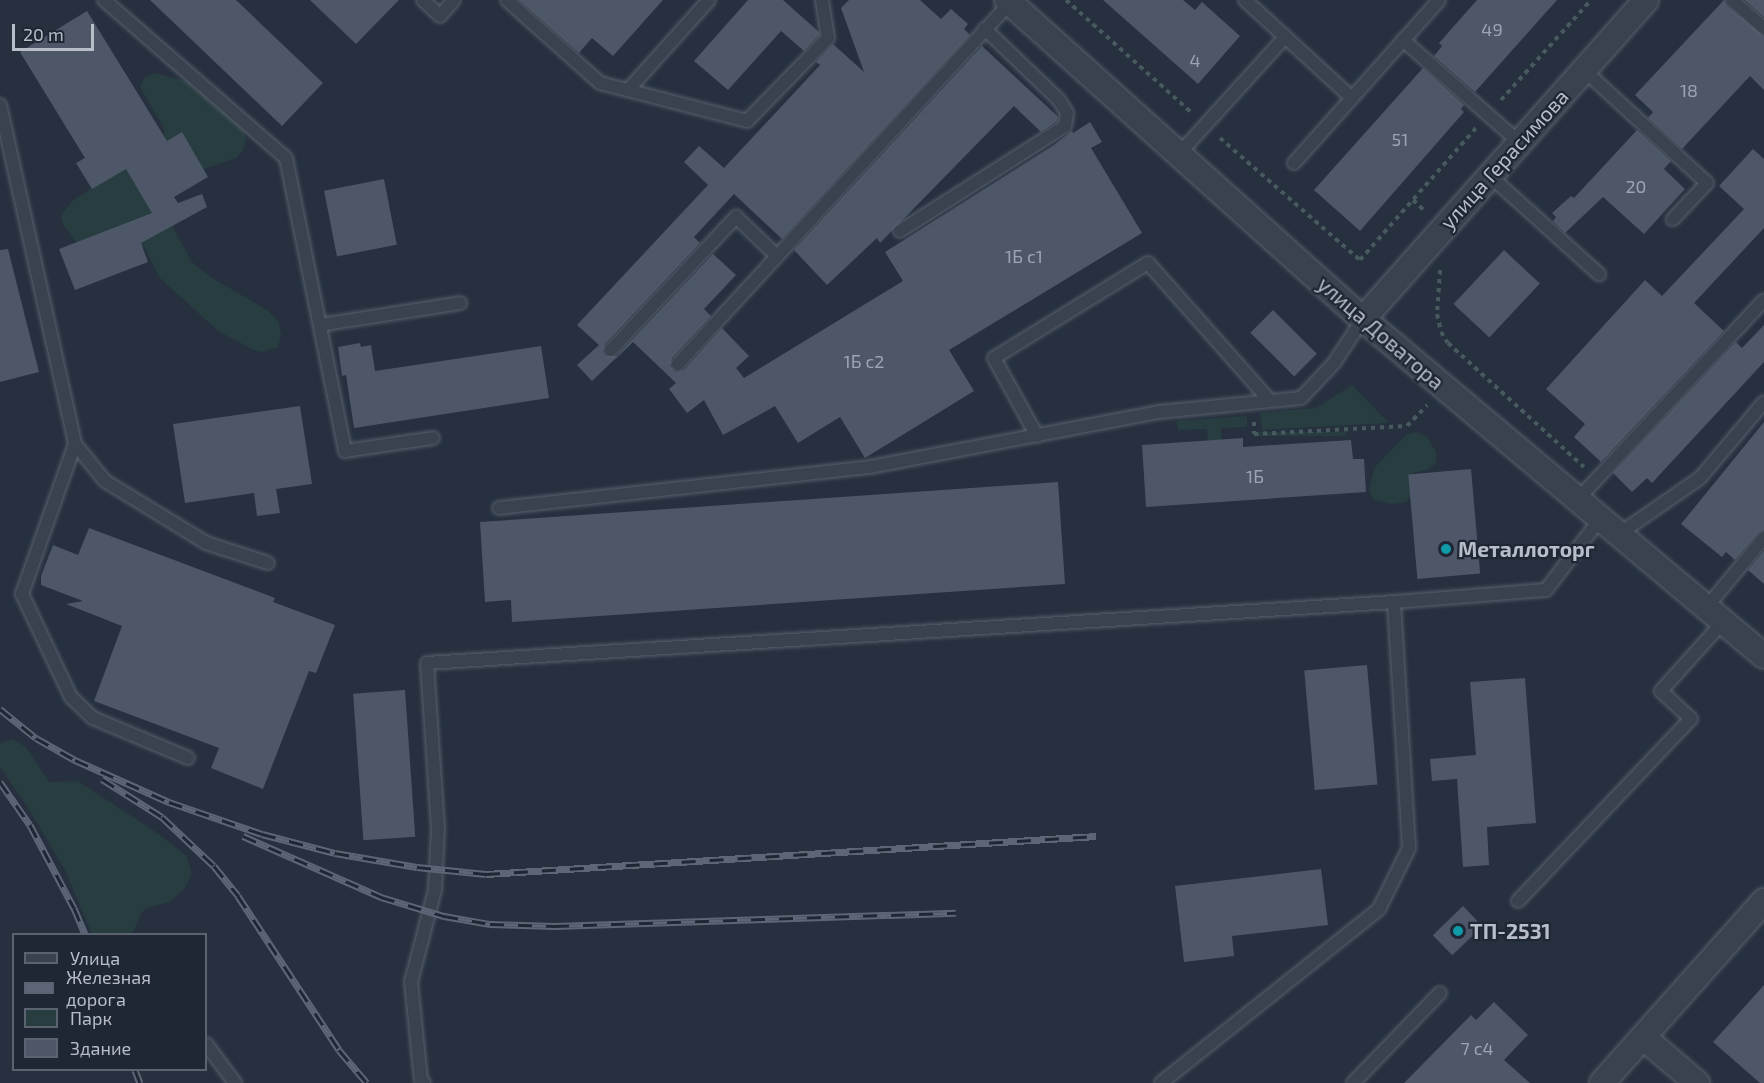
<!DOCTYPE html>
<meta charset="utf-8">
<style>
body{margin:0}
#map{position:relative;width:1764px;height:1083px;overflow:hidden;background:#26303f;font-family:"Exo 2",sans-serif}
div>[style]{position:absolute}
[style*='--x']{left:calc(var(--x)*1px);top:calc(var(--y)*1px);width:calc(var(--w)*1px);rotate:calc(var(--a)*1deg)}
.green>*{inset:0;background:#283d40;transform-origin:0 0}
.building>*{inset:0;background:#4d5768;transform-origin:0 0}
.path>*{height:4px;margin-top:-2px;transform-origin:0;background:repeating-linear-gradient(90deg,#475a5d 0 4.5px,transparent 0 9px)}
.roads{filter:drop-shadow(0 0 2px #58606d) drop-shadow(0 0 2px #58606d)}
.service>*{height:12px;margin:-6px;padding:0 6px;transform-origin:6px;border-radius:6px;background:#3a424f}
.minor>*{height:24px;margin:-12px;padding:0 12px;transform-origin:12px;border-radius:12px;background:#3a424f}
.rail>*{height:7px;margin-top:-3.5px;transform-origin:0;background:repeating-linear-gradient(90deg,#1f2734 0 14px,#5d6676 0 28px);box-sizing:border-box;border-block:2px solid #5d6676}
.dots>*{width:16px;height:16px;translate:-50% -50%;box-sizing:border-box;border:3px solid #1f2734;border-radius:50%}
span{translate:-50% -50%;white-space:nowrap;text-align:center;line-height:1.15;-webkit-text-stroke:4.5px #1f2734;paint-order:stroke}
.number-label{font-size:18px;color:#9ca4b2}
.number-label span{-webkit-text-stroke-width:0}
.street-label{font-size:21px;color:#b7beca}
.poi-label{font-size:21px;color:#b7beca;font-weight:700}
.left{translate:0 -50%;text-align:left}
.legend{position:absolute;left:12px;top:933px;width:195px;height:138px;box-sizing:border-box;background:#1f2734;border:2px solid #5c6370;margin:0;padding:8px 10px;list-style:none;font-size:18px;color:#b7beca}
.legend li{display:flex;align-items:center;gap:12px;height:30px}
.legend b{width:30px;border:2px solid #5c6370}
.scale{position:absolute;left:12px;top:24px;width:82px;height:27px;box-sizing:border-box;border:3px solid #b7beca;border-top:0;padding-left:8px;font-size:18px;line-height:21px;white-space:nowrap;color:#b7beca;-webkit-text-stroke:4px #1f2734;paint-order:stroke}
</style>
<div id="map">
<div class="green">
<i style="clip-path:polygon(154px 73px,190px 82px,238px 120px,244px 130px,246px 140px,243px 150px,236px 158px,201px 170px,174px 186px,169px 220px,192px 262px,209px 276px,267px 310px,279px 322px,281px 335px,278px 347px,262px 352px,254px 350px,218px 331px,159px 277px,145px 248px,134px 243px,79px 245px,63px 225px,61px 215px,72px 201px,165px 140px,163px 127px,140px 87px,144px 78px)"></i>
<i style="clip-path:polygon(1352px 385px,1389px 423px,1262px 430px,1260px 413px,1316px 408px)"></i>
<i style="clip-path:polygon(1247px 416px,1247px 427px,1221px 428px,1222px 442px,1208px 443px,1207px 429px,1178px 430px,1176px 421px)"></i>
<i style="left:1346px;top:432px;width:4px;height:88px;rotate:90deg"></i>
<i style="clip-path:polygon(1417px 432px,1427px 437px,1436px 452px,1436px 463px,1427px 470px,1413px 473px,1411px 496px,1406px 502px,1392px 504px,1374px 500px,1369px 491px,1374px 468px,1407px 434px)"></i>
<i style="clip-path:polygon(13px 739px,26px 747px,49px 782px,78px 781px,154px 831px,186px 855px,192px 873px,185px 888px,170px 902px,147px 908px,142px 912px,134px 930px,129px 934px,92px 934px,65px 870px,32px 814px,0 767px,0 743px)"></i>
</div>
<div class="building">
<i style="clip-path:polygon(150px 0,236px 0,323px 83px,282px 126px)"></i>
<i style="clip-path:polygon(310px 0,399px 0,356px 44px)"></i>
<i style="clip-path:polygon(519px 0,663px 0,613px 56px,592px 38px,579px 53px)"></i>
<i style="clip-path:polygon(748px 0,783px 0,819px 32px,819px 35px,804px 51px,781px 31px,728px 90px,694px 61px)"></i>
<i style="clip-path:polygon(849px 0,920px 0,941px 19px,951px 9px,968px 24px,964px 29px,970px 35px,782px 239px,734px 194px,694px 237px,700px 243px,605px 344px,603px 352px,606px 356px,617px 356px,713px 254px,736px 275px,704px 309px,711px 316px,672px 358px,670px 366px,676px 372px,684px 370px,722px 328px,749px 356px,736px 368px,744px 378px,903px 281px,885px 252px,1054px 145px,1072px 131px,1073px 133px,1090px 122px,1102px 142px,1091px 148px,1142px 233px,949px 350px,974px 391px,865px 458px,840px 417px,798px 443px,775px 406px,723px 435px,704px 400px,687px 413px,669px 389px,676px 383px,633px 342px,592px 381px,577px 365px,599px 345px,577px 325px,708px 185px,684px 162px,699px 146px,724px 168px,820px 65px,816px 62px,833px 44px,864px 72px,841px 8px)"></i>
<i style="clip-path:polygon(1103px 0,1183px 0,1195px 10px,1202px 2px,1240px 36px,1198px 84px)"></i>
<i style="clip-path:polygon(1477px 0,1557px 0,1475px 92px,1434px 56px,1442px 46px,1439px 43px)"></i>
<i style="clip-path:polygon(1724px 0,1727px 6px,1764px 36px,1764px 90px,1750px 76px,1682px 149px,1648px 118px,1653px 112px,1635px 95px)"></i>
<i style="clip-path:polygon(1745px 0,1764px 0,1764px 17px)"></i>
<i style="clip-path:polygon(87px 11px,167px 141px,182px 132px,208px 177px,174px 197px,178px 203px,202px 194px,207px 207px,141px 243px,148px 262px,75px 290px,59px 249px,152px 213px,126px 169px,92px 189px,76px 163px,85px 158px,20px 52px)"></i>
<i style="clip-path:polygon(982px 46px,1054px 113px,1058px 117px,1057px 121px,1041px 132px,1014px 106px,880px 243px,877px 238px,827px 285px,794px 250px)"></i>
<i style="clip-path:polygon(1423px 68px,1464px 105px,1461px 109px,1464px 112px,1360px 231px,1314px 190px)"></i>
<i style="clip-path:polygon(1637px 130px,1671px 161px,1664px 169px,1685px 189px,1644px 234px,1603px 197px,1565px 233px,1553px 221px,1556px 217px,1552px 213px,1571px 196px,1574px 198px)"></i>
<i style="clip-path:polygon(1753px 149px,1764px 159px,1764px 228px,1694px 303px,1724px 331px,1601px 462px,1574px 437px,1585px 424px,1546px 389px,1645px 280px,1662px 296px,1744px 209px,1719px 186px)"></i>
<i style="left:384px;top:179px;width:67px;height:61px;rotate:79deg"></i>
<i style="clip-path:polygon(8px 249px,39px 372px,0 382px,0 250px)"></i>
<i style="left:1504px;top:250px;width:49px;height:74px;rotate:43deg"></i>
<i style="left:1273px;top:310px;width:62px;height:32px;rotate:45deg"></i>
<i style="clip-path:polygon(1764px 325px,1764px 362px,1652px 483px,1647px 478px,1632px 492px,1613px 473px,1736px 342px,1742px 348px)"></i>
<i style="clip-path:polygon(360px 343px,361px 347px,371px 345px,375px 371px,541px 346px,549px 398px,354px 428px,346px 375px,342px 376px,338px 347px)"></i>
<i style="clip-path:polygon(300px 406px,312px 484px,276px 489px,280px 513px,257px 516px,254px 493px,185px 503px,173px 424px)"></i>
<i style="clip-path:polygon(1764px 422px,1764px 530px,1758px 533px,1735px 560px,1726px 552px,1722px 557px,1681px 524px)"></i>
<i style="clip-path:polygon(1243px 438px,1243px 447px,1351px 440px,1353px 459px,1364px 459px,1366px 492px,1146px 507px,1142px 445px)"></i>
<i style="left:1471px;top:469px;width:105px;height:63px;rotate:85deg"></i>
<i style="clip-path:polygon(1058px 482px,1065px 584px,512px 622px,511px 600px,485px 602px,480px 522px)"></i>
<i style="clip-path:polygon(89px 528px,275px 598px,273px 602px,335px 625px,316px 673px,309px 671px,263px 789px,211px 768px,219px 748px,94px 701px,122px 626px,66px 604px,83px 601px,41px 585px,41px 576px,53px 545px,78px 555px)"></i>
<i style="clip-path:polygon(1764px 551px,1764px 584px,1748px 570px)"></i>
<i style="left:1367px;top:665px;width:120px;height:63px;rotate:85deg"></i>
<i style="clip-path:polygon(1525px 678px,1536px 823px,1487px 827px,1489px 865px,1463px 867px,1457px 779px,1432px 781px,1430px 759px,1476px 755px,1470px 682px)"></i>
<i style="left:405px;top:690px;width:147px;height:52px;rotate:86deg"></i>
<i style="clip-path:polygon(1321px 869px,1328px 925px,1232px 936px,1234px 956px,1184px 962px,1175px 886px)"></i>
<i style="left:1463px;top:906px;width:28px;height:42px;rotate:46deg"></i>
<i style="clip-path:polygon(1764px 985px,1764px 1083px,1760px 1083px,1713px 1042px)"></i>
<i style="clip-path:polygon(1494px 1002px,1528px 1035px,1504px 1060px,1530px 1083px,1404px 1083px,1471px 1015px,1476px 1020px)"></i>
</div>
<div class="path">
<i style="--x:1066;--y:0;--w:169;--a:41.9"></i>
<i style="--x:1501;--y:100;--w:135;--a:-48"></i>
<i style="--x:1220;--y:138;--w:186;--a:41.1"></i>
<i style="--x:1360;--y:260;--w:176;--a:-48.7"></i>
<i style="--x:1413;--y:200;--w:16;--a:43"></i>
<i style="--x:1440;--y:270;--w:44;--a:93.9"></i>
<i style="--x:1437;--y:314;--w:18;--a:77"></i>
<i style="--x:1441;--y:332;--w:13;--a:58"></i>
<i style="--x:1448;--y:343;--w:184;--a:42.4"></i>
<i style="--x:1254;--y:422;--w:12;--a:90"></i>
<i style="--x:1254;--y:434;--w:153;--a:-3"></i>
<i style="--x:1407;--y:426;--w:29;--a:-46"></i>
</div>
<div class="roads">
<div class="service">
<i style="--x:104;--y:0;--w:241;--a:41"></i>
<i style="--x:286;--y:158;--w:299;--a:78.6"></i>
<i style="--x:345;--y:451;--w:89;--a:-8.4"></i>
<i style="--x:423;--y:0;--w:23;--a:43"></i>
<i style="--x:440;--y:16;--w:21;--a:-49"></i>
<i style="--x:507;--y:0;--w:125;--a:41.7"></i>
<i style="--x:600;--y:83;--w:152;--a:14.5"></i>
<i style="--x:747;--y:121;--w:116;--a:-45.7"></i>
<i style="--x:828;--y:38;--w:38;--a:-99"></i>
<i style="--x:1245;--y:0;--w:145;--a:42.5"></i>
<i style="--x:1732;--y:0;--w:43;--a:41.2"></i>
<i style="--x:1403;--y:40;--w:154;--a:41.3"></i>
<i style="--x:1584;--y:70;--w:167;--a:42.6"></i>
<i style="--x:1707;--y:183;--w:50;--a:133.4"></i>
<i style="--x:628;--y:90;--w:121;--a:-48"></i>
<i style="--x:0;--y:105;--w:347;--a:77.5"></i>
<i style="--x:75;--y:444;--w:159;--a:109.5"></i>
<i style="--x:22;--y:594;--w:114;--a:64.6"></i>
<i style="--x:71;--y:697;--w:30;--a:44"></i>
<i style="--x:93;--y:718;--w:103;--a:22.8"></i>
<i style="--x:1179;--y:154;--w:158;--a:-47.8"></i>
<i style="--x:1294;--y:163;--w:218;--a:-48.3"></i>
<i style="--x:1490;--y:176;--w:147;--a:42"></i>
<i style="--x:900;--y:231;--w:196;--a:-32.5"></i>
<i style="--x:1065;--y:126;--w:13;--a:-81"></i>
<i style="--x:1067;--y:113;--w:15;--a:-122"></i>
<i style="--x:1059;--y:100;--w:103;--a:-136.2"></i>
<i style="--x:320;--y:325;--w:142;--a:-8.9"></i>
<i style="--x:611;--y:350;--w:183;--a:-46.8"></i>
<i style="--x:736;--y:217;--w:57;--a:43.6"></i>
<i style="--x:678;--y:364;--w:490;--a:-47.4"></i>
<i style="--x:1037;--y:436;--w:89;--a:-118.9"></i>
<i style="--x:994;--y:358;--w:181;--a:-31.7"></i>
<i style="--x:1148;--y:263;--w:184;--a:48.5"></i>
<i style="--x:75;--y:444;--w:48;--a:51"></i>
<i style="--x:105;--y:481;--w:119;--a:31.5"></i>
<i style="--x:206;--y:543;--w:65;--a:17.9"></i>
<i style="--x:1578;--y:499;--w:272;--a:-46.9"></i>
<i style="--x:499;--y:508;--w:373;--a:-6.3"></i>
<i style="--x:870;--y:467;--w:294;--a:-10.8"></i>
<i style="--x:1159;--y:412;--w:143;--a:-5.6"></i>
<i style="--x:1301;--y:398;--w:48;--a:-46.7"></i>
<i style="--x:1334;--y:363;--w:53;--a:-56.6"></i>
<i style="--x:1619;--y:534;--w:98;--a:-34.7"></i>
<i style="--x:1700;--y:478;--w:99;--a:-49.9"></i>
<i style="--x:1706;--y:608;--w:91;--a:-50.4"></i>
<i style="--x:1518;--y:901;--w:251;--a:-46.5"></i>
<i style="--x:1691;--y:719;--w:41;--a:-137"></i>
<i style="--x:1661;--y:691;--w:93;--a:-48.1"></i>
<i style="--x:206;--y:1044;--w:49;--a:53.4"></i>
<i style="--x:424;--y:1083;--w:4;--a:-135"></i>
<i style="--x:421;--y:1080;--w:99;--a:-95.8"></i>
<i style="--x:411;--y:982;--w:95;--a:-75.4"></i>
<i style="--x:435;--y:890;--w:61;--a:-87.2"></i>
<i style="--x:438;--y:829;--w:166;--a:-93.8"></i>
<i style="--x:427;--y:663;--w:969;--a:-3.61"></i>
<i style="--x:1161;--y:1083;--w:279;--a:-38.6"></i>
<i style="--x:1379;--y:909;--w:68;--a:-63.8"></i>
<i style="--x:1409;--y:848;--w:246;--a:-93.5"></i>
<i style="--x:1394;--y:602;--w:152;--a:-4.5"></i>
<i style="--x:1546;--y:590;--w:89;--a:-52.7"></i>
<i style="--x:1353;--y:1083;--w:125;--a:-46"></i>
</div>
<div class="minor">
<i style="--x:1007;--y:0;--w:478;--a:41.9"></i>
<i style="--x:1363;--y:319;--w:524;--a:40.04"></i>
<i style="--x:1363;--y:319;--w:426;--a:-48.4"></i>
<i style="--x:1643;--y:1037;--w:71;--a:40.4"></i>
<i style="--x:1602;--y:1083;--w:244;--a:-48.3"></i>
</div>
</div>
<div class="rail">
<i style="--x:0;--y:709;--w:46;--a:38.9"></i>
<i style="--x:36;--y:738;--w:45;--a:29.4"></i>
<i style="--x:75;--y:760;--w:103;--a:24.1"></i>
<i style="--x:169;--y:802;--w:98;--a:19"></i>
<i style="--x:262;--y:834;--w:75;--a:14.6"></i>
<i style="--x:335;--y:853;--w:83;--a:9.7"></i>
<i style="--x:417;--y:867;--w:69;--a:5.8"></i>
<i style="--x:486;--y:874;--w:611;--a:-3.56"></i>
<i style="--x:102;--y:779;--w:71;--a:32.3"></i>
<i style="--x:162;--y:817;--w:71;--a:43.3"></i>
<i style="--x:214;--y:866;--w:38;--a:51"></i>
<i style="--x:238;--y:896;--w:184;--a:56.7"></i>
<i style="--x:339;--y:1050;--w:43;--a:49.7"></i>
<i style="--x:0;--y:782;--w:52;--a:55.1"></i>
<i style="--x:30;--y:825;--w:94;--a:62.1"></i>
<i style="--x:74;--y:908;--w:28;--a:67"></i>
<i style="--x:243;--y:836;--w:151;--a:23.8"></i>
<i style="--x:381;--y:897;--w:66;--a:16.8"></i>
<i style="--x:444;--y:916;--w:47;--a:9.9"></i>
<i style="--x:490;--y:924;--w:65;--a:1.8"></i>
<i style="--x:555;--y:926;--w:401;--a:-1.9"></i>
<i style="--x:135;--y:1070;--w:14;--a:69"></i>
</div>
<div class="dots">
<i style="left:1446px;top:549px;background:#0f9aa8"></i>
<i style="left:1458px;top:931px;background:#0f9aa8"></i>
</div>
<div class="number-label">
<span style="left:1492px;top:29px">49</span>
<span style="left:1195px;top:60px">4</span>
<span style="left:1689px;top:90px">18</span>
<span style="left:1400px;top:139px">51</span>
<span style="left:1636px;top:186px">20</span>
<span style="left:1024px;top:256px">1Б с1</span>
<span style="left:864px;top:361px">1Б с2</span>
<span style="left:1255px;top:476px">1Б</span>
<span style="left:1477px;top:1048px">7 с4</span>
</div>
<div class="street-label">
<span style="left:1504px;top:159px;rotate:-48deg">улица Герасимова</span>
<span style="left:1381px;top:333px;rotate:41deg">улица Доватора</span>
</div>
<div class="poi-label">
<span class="left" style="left:1458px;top:549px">Металлоторг</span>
<span class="left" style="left:1470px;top:931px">ТП-2531</span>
</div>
<ul class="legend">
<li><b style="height:8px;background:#3a424f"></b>Улица</li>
<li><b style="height:8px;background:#5d6676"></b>Железная дорога</li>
<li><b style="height:16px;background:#283d40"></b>Парк</li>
<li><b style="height:16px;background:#4d5768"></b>Здание</li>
</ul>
<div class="scale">20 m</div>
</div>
